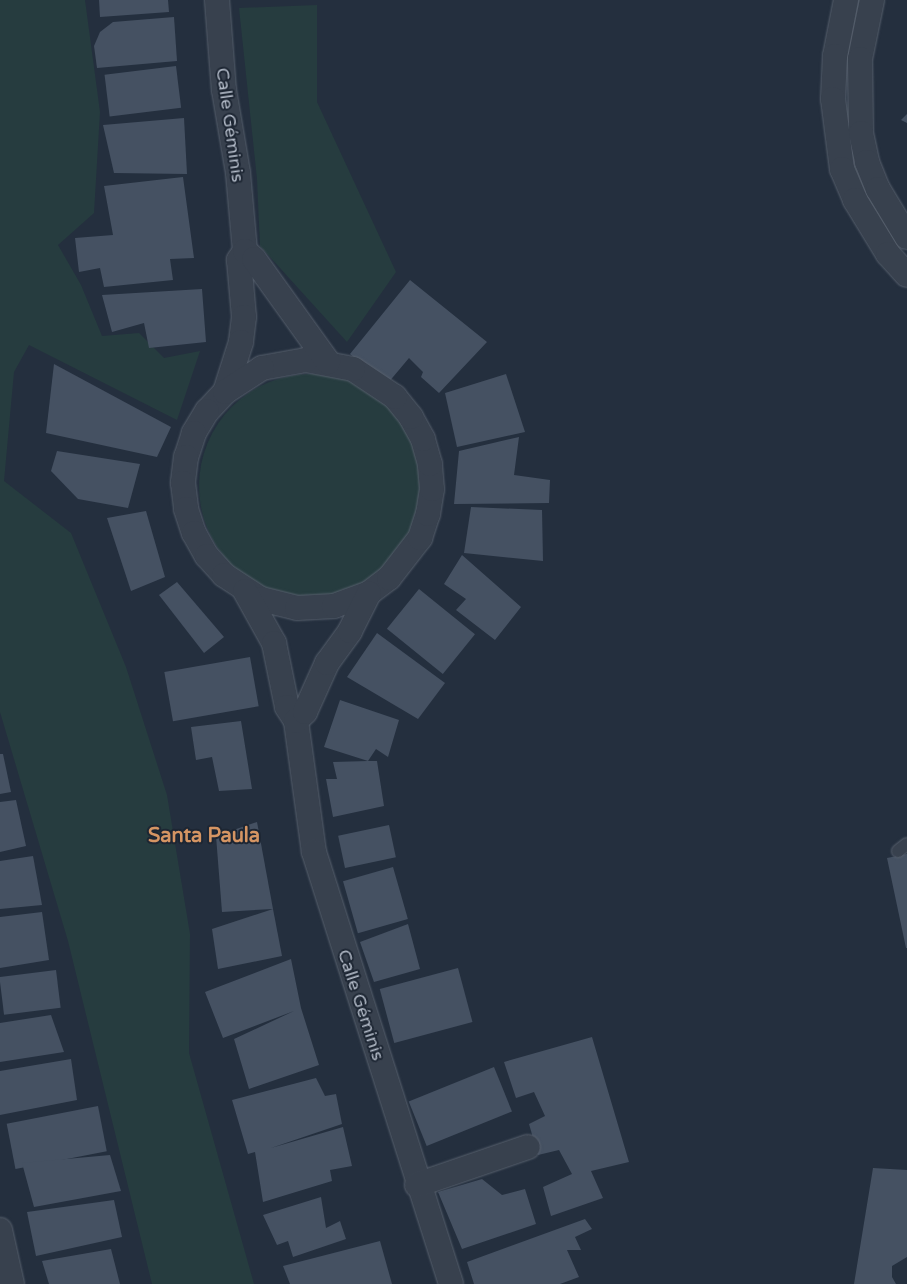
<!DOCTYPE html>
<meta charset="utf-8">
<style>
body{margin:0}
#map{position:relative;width:907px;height:1284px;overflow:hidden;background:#242f3e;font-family:"Varela Round",sans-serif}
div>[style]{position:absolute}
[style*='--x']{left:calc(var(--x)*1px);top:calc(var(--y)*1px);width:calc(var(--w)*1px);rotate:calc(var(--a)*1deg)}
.green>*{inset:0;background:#263c3f}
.round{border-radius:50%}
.building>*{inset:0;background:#455162;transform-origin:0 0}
.roads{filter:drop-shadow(0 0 1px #565f6c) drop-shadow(0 0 1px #565f6c)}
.lane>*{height:12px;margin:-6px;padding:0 6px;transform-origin:6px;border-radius:6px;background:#38414e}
.street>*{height:24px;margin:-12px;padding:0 12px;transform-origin:12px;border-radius:12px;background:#38414e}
span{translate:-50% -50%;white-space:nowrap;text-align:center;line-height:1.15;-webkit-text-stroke:4px #1d2633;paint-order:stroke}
.street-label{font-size:18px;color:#b4bcc9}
.quarter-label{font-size:20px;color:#d59563;font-weight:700}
</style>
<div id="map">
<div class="green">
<i style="clip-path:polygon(0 0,85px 0,100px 112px,94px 213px,58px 245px,81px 285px,102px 336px,139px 333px,164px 358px,200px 351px,177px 420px,29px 345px,14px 372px,4px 481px,71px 533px,126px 667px,167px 795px,190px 934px,189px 1053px,254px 1284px,152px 1284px,68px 941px,0 712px)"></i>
<i style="clip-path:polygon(317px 5px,317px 102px,396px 272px,347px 342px,260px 246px,257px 179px,239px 8px)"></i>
<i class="round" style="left:199px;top:374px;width:224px;height:224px"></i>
</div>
<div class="building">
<i style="clip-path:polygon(99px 0,168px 0,169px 12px,100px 17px)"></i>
<i style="clip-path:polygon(174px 17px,177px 61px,97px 68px,94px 46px,100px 32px,113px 22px)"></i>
<i style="left:176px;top:66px;width:42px;height:72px;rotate:83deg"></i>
<i style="clip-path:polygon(907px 114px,907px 123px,901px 120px)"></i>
<i style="clip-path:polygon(184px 118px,187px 174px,114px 173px,103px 125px)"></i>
<i style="clip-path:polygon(183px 177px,194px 258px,170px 259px,173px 280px,104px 287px,100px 268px,79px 272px,75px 238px,113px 235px,104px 186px)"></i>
<i style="clip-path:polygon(410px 280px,487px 342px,439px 393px,421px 377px,423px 372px,409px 358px,388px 383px,350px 354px)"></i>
<i style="clip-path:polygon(202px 289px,206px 342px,149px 348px,144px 323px,112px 332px,102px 295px)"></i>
<i style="clip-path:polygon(54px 364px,171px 427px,157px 457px,46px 433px)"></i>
<i style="clip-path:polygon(506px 374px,525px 432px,457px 447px,445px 393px)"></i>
<i style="clip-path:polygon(519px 437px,514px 475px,550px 480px,549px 503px,454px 504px,459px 451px)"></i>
<i style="clip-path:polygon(57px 451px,140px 464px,128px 508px,78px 499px,51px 471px)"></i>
<i style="clip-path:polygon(471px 507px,542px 510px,543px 561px,464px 553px)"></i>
<i style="clip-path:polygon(146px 511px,165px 577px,131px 591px,107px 518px)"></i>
<i style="clip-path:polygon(462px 555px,521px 607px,495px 640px,456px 610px,466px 599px,444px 584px)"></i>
<i style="clip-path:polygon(177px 582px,224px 637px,204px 653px,159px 595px)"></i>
<i style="left:419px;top:589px;width:72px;height:51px;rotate:39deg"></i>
<i style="clip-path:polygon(377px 633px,445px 683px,418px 719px,347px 677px)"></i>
<i style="left:250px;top:657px;width:50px;height:87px;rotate:80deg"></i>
<i style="clip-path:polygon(340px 700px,399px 720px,388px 757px,376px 749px,368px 761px,324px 747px)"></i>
<i style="clip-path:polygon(241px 721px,252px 789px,219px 791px,212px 757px,196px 760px,191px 727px)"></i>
<i style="clip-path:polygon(0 754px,3px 754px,11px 792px,0 794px)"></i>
<i style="clip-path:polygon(368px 761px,377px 761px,384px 806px,333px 817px,326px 779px,337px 779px,333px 762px)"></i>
<i style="clip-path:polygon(16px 800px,26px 846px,0 852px,0 802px)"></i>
<i style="clip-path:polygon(257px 822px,273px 909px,222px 912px,216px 836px)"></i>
<i style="left:389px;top:825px;width:33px;height:52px;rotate:78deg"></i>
<i style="clip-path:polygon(907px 854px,907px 948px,906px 948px,887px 858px)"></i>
<i style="clip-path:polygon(33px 856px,42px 905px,0 909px,0 861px)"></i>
<i style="left:393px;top:867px;width:54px;height:52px;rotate:74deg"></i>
<i style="clip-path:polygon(273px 909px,282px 956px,218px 969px,212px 929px)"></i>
<i style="clip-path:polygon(42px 912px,49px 960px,0 968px,0 917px)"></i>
<i style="clip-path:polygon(408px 924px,420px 969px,374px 982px,360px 942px)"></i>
<i style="clip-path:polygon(291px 959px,301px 1008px,319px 1065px,249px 1089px,234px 1039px,294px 1011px,223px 1038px,205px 992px)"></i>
<i style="left:458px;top:968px;width:56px;height:81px;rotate:75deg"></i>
<i style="left:56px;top:970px;width:38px;height:57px;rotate:83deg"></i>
<i style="clip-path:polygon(51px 1015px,64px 1052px,0 1062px,0 1023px)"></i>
<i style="clip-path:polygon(592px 1037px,629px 1162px,591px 1171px,603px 1198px,551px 1216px,543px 1187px,572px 1174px,559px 1150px,538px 1155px,529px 1124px,545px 1116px,534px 1092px,516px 1098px,504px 1062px)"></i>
<i style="clip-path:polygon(71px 1059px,77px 1100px,0 1115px,0 1071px)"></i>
<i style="left:494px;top:1067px;width:48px;height:92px;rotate:68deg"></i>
<i style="clip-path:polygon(316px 1078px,325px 1096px,336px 1094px,342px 1124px,271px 1148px,343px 1127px,352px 1166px,330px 1170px,332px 1181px,263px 1202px,255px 1152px,248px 1154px,232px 1100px)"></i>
<i style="left:98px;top:1106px;width:46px;height:93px;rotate:79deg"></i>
<i style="clip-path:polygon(110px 1155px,121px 1191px,34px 1207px,22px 1163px)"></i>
<i style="clip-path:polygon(873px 1168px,907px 1170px,907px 1257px,892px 1266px,892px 1277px,896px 1284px,854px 1284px)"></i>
<i style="clip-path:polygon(482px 1179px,502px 1195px,525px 1189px,536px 1224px,462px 1249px,438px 1192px)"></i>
<i style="clip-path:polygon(321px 1197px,326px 1228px,340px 1221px,346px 1239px,293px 1257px,288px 1241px,277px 1245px,263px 1215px)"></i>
<i style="clip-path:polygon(114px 1200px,122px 1237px,36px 1256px,27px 1212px)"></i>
<i style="clip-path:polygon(585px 1219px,592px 1229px,575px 1237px,581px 1250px,567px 1250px,579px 1277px,560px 1284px,474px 1284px,467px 1262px)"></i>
<i style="clip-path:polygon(380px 1241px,392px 1284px,290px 1284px,283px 1266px)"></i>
<i style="clip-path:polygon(111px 1249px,120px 1284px,49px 1284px,42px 1261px)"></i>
</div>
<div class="roads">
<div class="lane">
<i style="--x:898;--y:851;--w:11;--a:-38"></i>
</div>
<div class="street">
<i style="--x:217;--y:0;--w:90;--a:85.6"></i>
<i style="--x:224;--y:90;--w:84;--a:80.4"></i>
<i style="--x:238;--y:173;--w:78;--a:84.9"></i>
<i style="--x:245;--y:251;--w:11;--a:124"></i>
<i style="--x:239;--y:260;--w:57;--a:85"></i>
<i style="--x:244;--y:317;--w:25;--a:97"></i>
<i style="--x:241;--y:342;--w:52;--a:107.7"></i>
<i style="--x:225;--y:392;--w:26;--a:133"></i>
<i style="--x:207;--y:411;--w:26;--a:121"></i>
<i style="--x:194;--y:433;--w:25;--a:108"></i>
<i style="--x:186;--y:457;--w:26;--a:97"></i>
<i style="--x:183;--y:483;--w:26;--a:83"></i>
<i style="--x:186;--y:509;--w:25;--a:72"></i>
<i style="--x:194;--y:533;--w:26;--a:61"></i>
<i style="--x:207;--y:556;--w:25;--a:48"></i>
<i style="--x:224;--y:575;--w:44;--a:33"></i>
<i style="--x:261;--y:599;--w:37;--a:14"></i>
<i style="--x:297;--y:608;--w:37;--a:-3"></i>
<i style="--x:334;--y:606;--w:37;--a:-20"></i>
<i style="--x:369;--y:593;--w:25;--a:-37"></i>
<i style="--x:389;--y:578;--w:51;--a:-52.2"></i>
<i style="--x:420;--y:538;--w:25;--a:-72"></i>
<i style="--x:428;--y:514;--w:25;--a:-81"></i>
<i style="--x:432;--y:489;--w:25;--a:-95"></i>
<i style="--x:430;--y:464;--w:26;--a:-106"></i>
<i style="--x:423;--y:439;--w:25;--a:-119"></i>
<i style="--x:411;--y:417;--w:26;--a:-129"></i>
<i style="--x:395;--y:397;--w:50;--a:-146.3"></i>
<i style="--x:353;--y:369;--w:48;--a:-169.2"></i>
<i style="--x:306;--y:360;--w:45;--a:169.7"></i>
<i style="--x:262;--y:368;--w:44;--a:147"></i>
<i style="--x:846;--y:0;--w:57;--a:101.1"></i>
<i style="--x:835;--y:56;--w:43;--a:92.7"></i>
<i style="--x:833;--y:99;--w:71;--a:82.7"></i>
<i style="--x:842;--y:169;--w:34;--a:67"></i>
<i style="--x:855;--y:200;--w:63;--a:58.6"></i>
<i style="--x:888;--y:254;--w:28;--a:48"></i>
<i style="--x:872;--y:0;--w:60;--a:101.5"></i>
<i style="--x:860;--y:59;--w:74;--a:89.2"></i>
<i style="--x:861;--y:133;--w:30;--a:78"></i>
<i style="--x:867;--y:162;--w:29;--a:68"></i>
<i style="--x:878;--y:189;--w:56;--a:58.9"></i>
<i style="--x:245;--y:251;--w:12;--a:42"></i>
<i style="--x:254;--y:259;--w:127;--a:54.3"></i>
<i style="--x:245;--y:591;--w:60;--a:60.9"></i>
<i style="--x:274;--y:643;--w:65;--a:78.5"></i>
<i style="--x:287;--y:707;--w:17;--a:57"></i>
<i style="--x:296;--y:721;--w:132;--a:82.2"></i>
<i style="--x:314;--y:852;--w:453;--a:72.4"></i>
<i style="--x:296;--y:721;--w:13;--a:-45"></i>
<i style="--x:305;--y:712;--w:54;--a:-65.8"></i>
<i style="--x:327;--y:663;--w:39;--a:-54"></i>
<i style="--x:350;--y:631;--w:42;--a:-63.4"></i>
<i style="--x:417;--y:1185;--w:117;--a:-18.9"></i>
<i style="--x:0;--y:1230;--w:55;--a:77.5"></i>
</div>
</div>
<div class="street-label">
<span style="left:230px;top:125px;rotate:82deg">Calle Géminis</span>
<span style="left:361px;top:1005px;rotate:72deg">Calle Géminis</span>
</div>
<div class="quarter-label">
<span style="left:204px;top:836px">Santa Paula</span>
</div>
</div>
